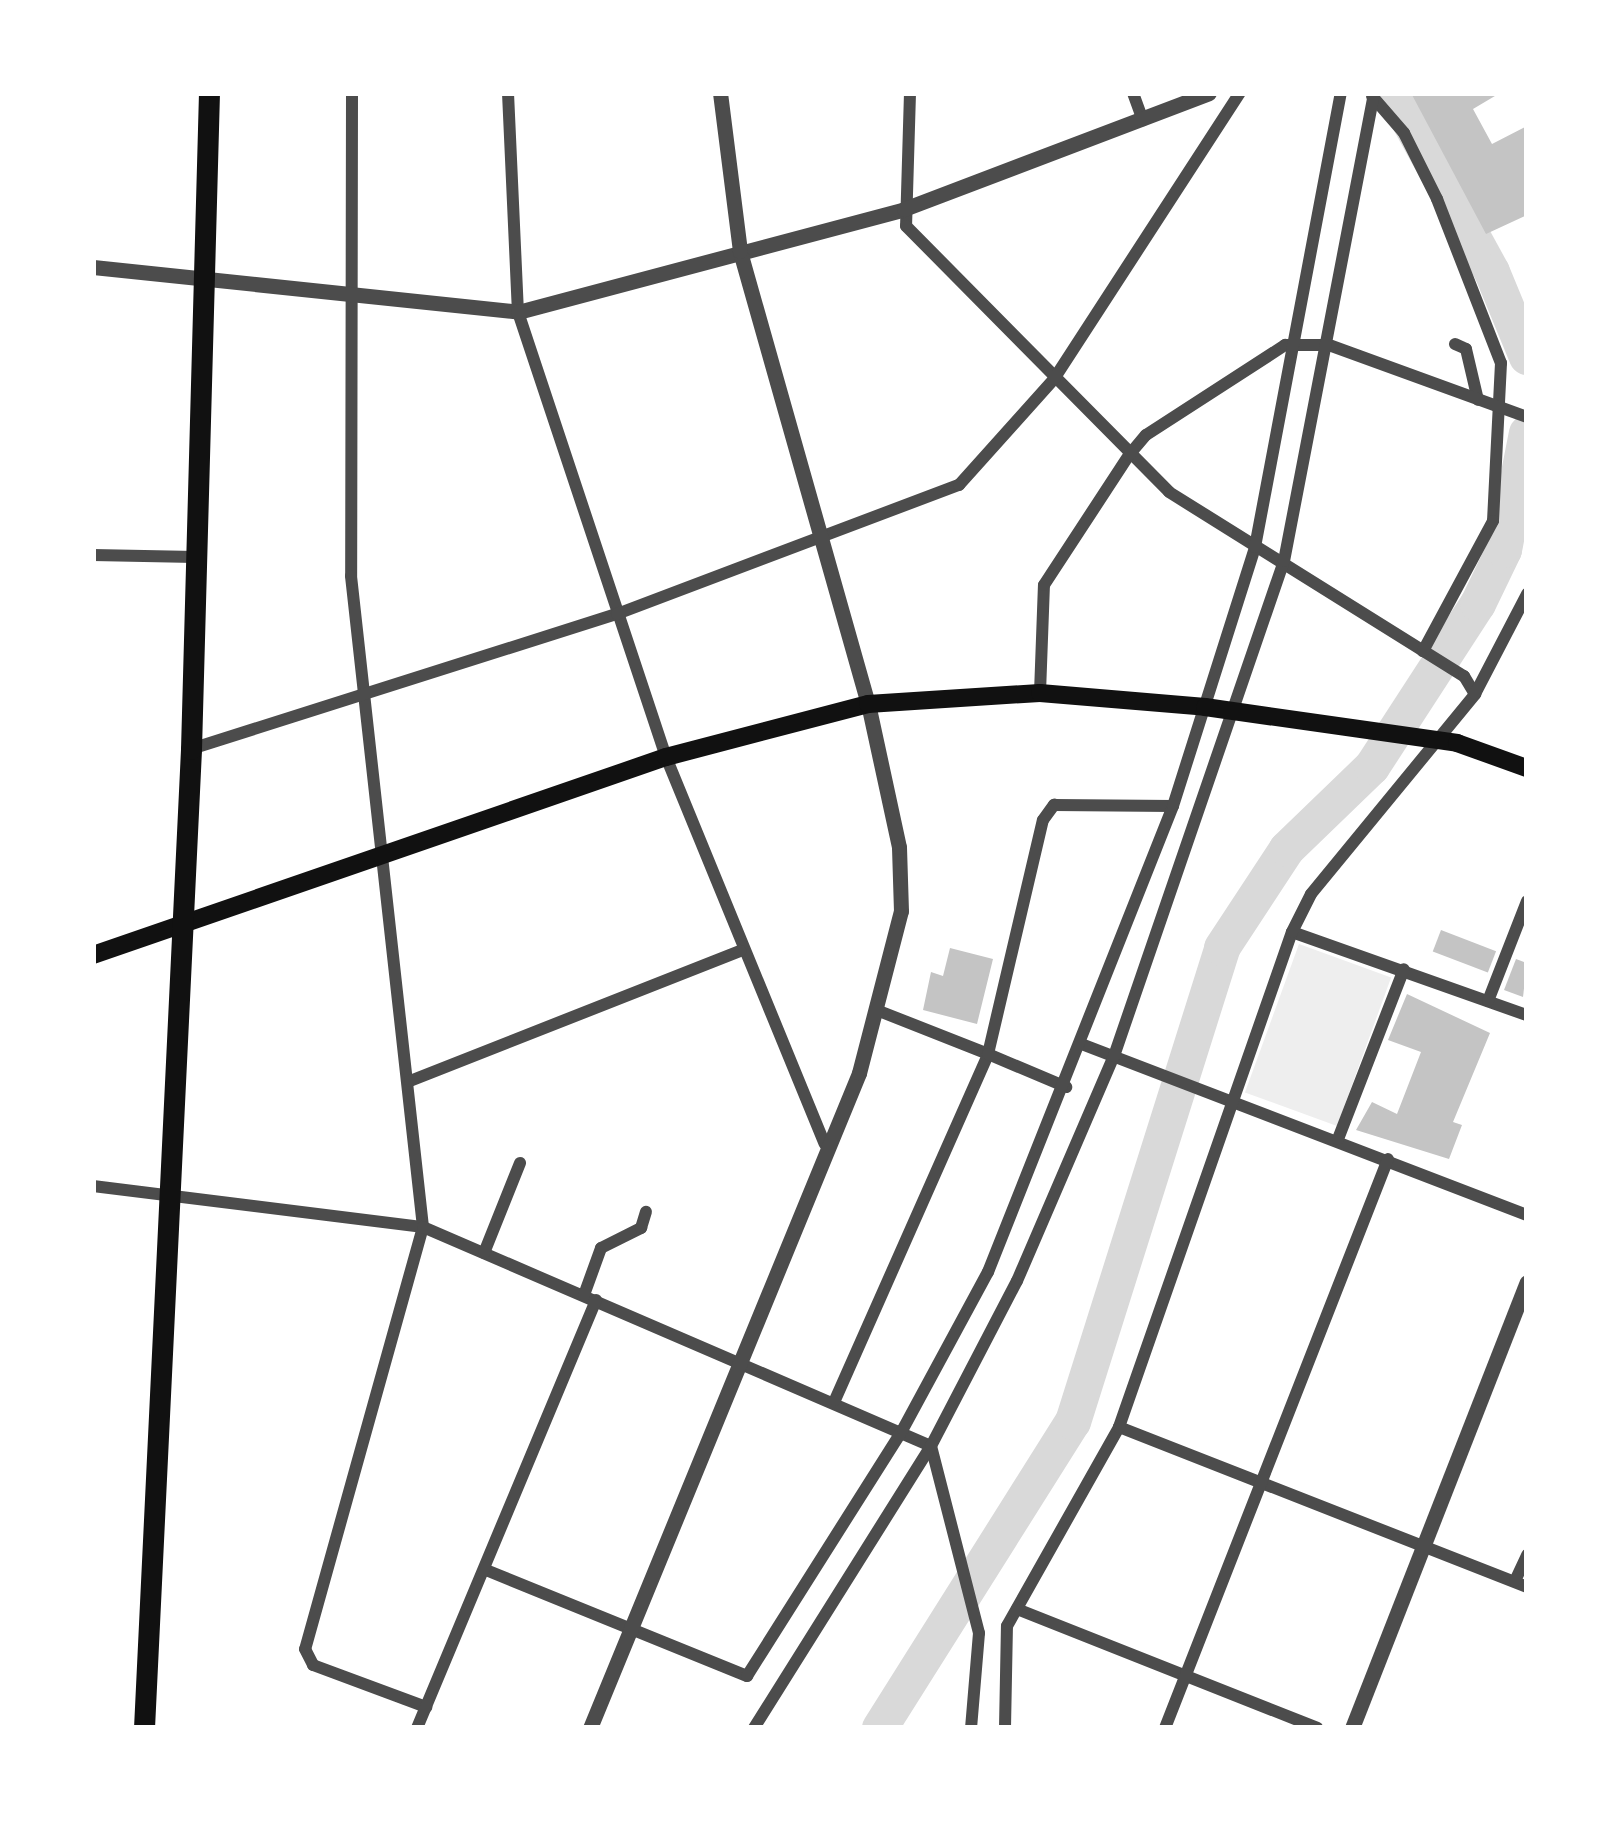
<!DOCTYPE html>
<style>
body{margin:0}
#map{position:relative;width:1620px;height:1821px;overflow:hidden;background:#fff;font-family:Mulish,sans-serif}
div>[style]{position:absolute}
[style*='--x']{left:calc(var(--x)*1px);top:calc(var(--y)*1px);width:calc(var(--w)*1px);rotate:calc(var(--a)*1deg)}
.green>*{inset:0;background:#eee;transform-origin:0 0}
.river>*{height:36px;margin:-18px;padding:0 18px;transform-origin:18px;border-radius:18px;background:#d9d9d9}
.building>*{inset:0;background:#c4c4c4;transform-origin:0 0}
.minor>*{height:12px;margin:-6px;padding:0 6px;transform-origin:6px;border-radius:6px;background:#4c4c4c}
.tertiary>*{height:15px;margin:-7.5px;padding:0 7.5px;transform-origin:7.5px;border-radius:7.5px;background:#4c4c4c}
.primary>*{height:18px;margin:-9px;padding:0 9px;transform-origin:9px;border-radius:9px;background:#111}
.trunk>*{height:21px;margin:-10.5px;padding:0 10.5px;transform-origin:10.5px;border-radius:10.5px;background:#111}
span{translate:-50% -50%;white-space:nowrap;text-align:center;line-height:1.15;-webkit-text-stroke:12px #fff;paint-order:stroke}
.frame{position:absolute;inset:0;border:96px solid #fff;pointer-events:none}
</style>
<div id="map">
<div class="green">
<i style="left:1299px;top:944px;width:98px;height:158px;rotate:20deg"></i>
</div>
<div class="river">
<i style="--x:1394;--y:93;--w:204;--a:61.3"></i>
<i style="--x:1492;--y:272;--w:92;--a:67.6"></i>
<i style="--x:880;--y:1728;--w:362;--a:-57.8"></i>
<i style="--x:1073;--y:1422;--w:497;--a:-72.5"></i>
<i style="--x:1222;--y:948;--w:118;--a:-56.7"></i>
<i style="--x:1287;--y:849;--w:118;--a:-44"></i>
<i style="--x:1372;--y:767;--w:194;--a:-57"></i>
<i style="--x:1478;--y:604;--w:60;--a:-64.3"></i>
<i style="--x:1504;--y:550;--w:119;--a:-78.9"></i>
</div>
<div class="building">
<i style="clip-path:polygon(1411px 93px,1500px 93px,1473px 109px,1492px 144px,1527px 126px,1527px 215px,1486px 234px)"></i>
<i style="left:1441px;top:930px;width:59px;height:23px;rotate:21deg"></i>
<i style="clip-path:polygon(950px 948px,993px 959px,977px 1024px,923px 1010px,931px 972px,943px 976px)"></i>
<i style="clip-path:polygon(1516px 959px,1527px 963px,1523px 997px,1504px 990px)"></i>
<i style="clip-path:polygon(1407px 994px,1490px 1033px,1453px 1122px,1462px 1125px,1449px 1159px,1356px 1130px,1372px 1102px,1397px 1114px,1421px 1052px,1388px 1040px)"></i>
</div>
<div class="minor">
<i style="--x:352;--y:93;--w:483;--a:90.1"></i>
<i style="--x:351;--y:576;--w:655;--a:83.69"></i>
<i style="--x:423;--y:1227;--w:438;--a:105.6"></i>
<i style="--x:305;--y:1649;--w:18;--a:63"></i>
<i style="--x:313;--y:1665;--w:121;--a:20.4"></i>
<i style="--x:508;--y:93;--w:219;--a:87.4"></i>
<i style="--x:518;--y:312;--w:469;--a:71.6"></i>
<i style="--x:666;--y:757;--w:418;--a:67.7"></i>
<i style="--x:910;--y:93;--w:133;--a:91.7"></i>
<i style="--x:906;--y:226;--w:374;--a:45.3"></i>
<i style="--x:1169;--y:492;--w:348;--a:32"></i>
<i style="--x:1464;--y:676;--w:21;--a:59"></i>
<i style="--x:1133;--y:93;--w:29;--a:70"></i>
<i style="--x:1372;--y:96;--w:49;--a:49.1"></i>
<i style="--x:1404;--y:133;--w:74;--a:63.4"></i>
<i style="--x:1437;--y:199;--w:176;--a:68.7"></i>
<i style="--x:1501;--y:363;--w:158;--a:92.9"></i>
<i style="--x:1493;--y:521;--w:148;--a:118.3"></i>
<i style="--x:1455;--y:344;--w:12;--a:24"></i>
<i style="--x:1466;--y:349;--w:52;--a:76.8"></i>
<i style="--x:93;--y:555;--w:102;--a:1.1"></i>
<i style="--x:1040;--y:693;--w:108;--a:-87.9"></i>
<i style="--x:1044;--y:585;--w:155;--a:-56.8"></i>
<i style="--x:1129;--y:455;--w:26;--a:-50"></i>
<i style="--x:1146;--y:435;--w:166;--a:-32.9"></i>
<i style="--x:1285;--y:345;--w:44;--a:0"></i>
<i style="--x:1329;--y:345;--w:211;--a:20"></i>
<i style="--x:191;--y:749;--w:447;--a:-17.6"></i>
<i style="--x:617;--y:614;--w:366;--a:-20.7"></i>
<i style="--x:959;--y:485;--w:142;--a:-48.1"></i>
<i style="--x:1054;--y:379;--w:341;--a:-57"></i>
<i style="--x:1292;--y:932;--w:249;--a:19.5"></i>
<i style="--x:1488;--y:1001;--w:107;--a:-68.7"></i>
<i style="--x:879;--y:1011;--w:117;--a:21.5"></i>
<i style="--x:988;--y:1054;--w:240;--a:-76.8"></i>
<i style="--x:1043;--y:820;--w:19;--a:-54"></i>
<i style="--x:1054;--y:805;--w:119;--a:0.5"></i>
<i style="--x:1084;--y:1045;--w:474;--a:21"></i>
<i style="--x:410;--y:1081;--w:355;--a:-21.5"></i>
<i style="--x:1338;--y:1139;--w:182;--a:-68.8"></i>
<i style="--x:93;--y:1186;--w:333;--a:7.1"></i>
<i style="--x:423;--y:1227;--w:553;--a:23.32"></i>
<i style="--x:931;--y:1446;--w:193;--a:75.6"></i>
<i style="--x:979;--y:1633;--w:95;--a:94.8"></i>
<i style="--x:484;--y:1253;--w:97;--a:-68.2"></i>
<i style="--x:584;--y:1295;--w:50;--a:-70.1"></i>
<i style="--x:601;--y:1248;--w:45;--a:-26.6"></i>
<i style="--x:641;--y:1228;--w:17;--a:-73"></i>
<i style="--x:835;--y:1400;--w:378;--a:-66.1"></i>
<i style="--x:988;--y:1054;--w:85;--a:22.9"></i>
<i style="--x:1119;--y:1427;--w:438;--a:21.4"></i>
<i style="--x:486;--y:1570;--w:282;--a:22.1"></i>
<i style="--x:747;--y:1676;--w:292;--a:-57.7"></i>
<i style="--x:903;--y:1429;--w:179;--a:-61.6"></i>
<i style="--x:988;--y:1272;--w:501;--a:-68.35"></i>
<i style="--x:1173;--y:806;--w:272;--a:-72.4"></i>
<i style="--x:1255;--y:547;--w:462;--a:-79.3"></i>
<i style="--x:1515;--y:1581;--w:29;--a:-65"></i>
<i style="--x:1017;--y:1609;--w:323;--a:21.6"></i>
<i style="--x:417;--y:1728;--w:464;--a:-67.3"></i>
<i style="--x:754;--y:1728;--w:333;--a:-57.9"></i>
<i style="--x:931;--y:1446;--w:186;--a:-62.5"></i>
<i style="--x:1017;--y:1281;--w:245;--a:-66.7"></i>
<i style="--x:1114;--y:1056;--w:523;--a:-71.05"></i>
<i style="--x:1284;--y:561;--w:471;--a:-79.1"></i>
<i style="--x:1005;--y:1728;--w:102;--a:-88.9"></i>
<i style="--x:1007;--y:1626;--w:228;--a:-60.6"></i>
<i style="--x:1119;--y:1427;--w:524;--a:-70.74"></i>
<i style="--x:1292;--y:932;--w:42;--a:-63.4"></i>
<i style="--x:1311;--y:894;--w:259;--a:-50.6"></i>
<i style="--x:1475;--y:694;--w:113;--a:-62.5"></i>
<i style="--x:1165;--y:1728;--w:611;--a:-68.6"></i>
</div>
<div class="tertiary">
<i style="--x:93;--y:267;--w:427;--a:6"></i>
<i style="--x:518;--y:312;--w:400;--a:-14.9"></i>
<i style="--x:904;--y:209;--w:326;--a:-20.8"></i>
<i style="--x:590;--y:1728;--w:708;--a:-67.67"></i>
<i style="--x:859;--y:1073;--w:167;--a:-75.5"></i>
<i style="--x:901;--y:911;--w:64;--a:-91.8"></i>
<i style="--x:899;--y:847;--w:146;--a:-102.2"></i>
<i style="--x:868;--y:704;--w:471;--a:-105.8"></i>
<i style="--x:740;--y:251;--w:159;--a:-97.2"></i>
<i style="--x:1352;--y:1728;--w:479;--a:-68.6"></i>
</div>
<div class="primary">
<i style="--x:93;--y:955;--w:606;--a:-19.06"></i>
<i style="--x:666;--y:757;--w:209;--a:-14.7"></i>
<i style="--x:868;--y:704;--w:172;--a:-3.7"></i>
<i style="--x:1040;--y:693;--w:166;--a:4.8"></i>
<i style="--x:1205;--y:707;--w:255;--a:8.1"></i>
<i style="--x:1457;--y:743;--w:74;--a:19.7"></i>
</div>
<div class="trunk">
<i style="--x:144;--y:1728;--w:980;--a:-87.25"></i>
<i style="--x:191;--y:749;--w:656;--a:-88.43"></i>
</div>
<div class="frame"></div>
</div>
